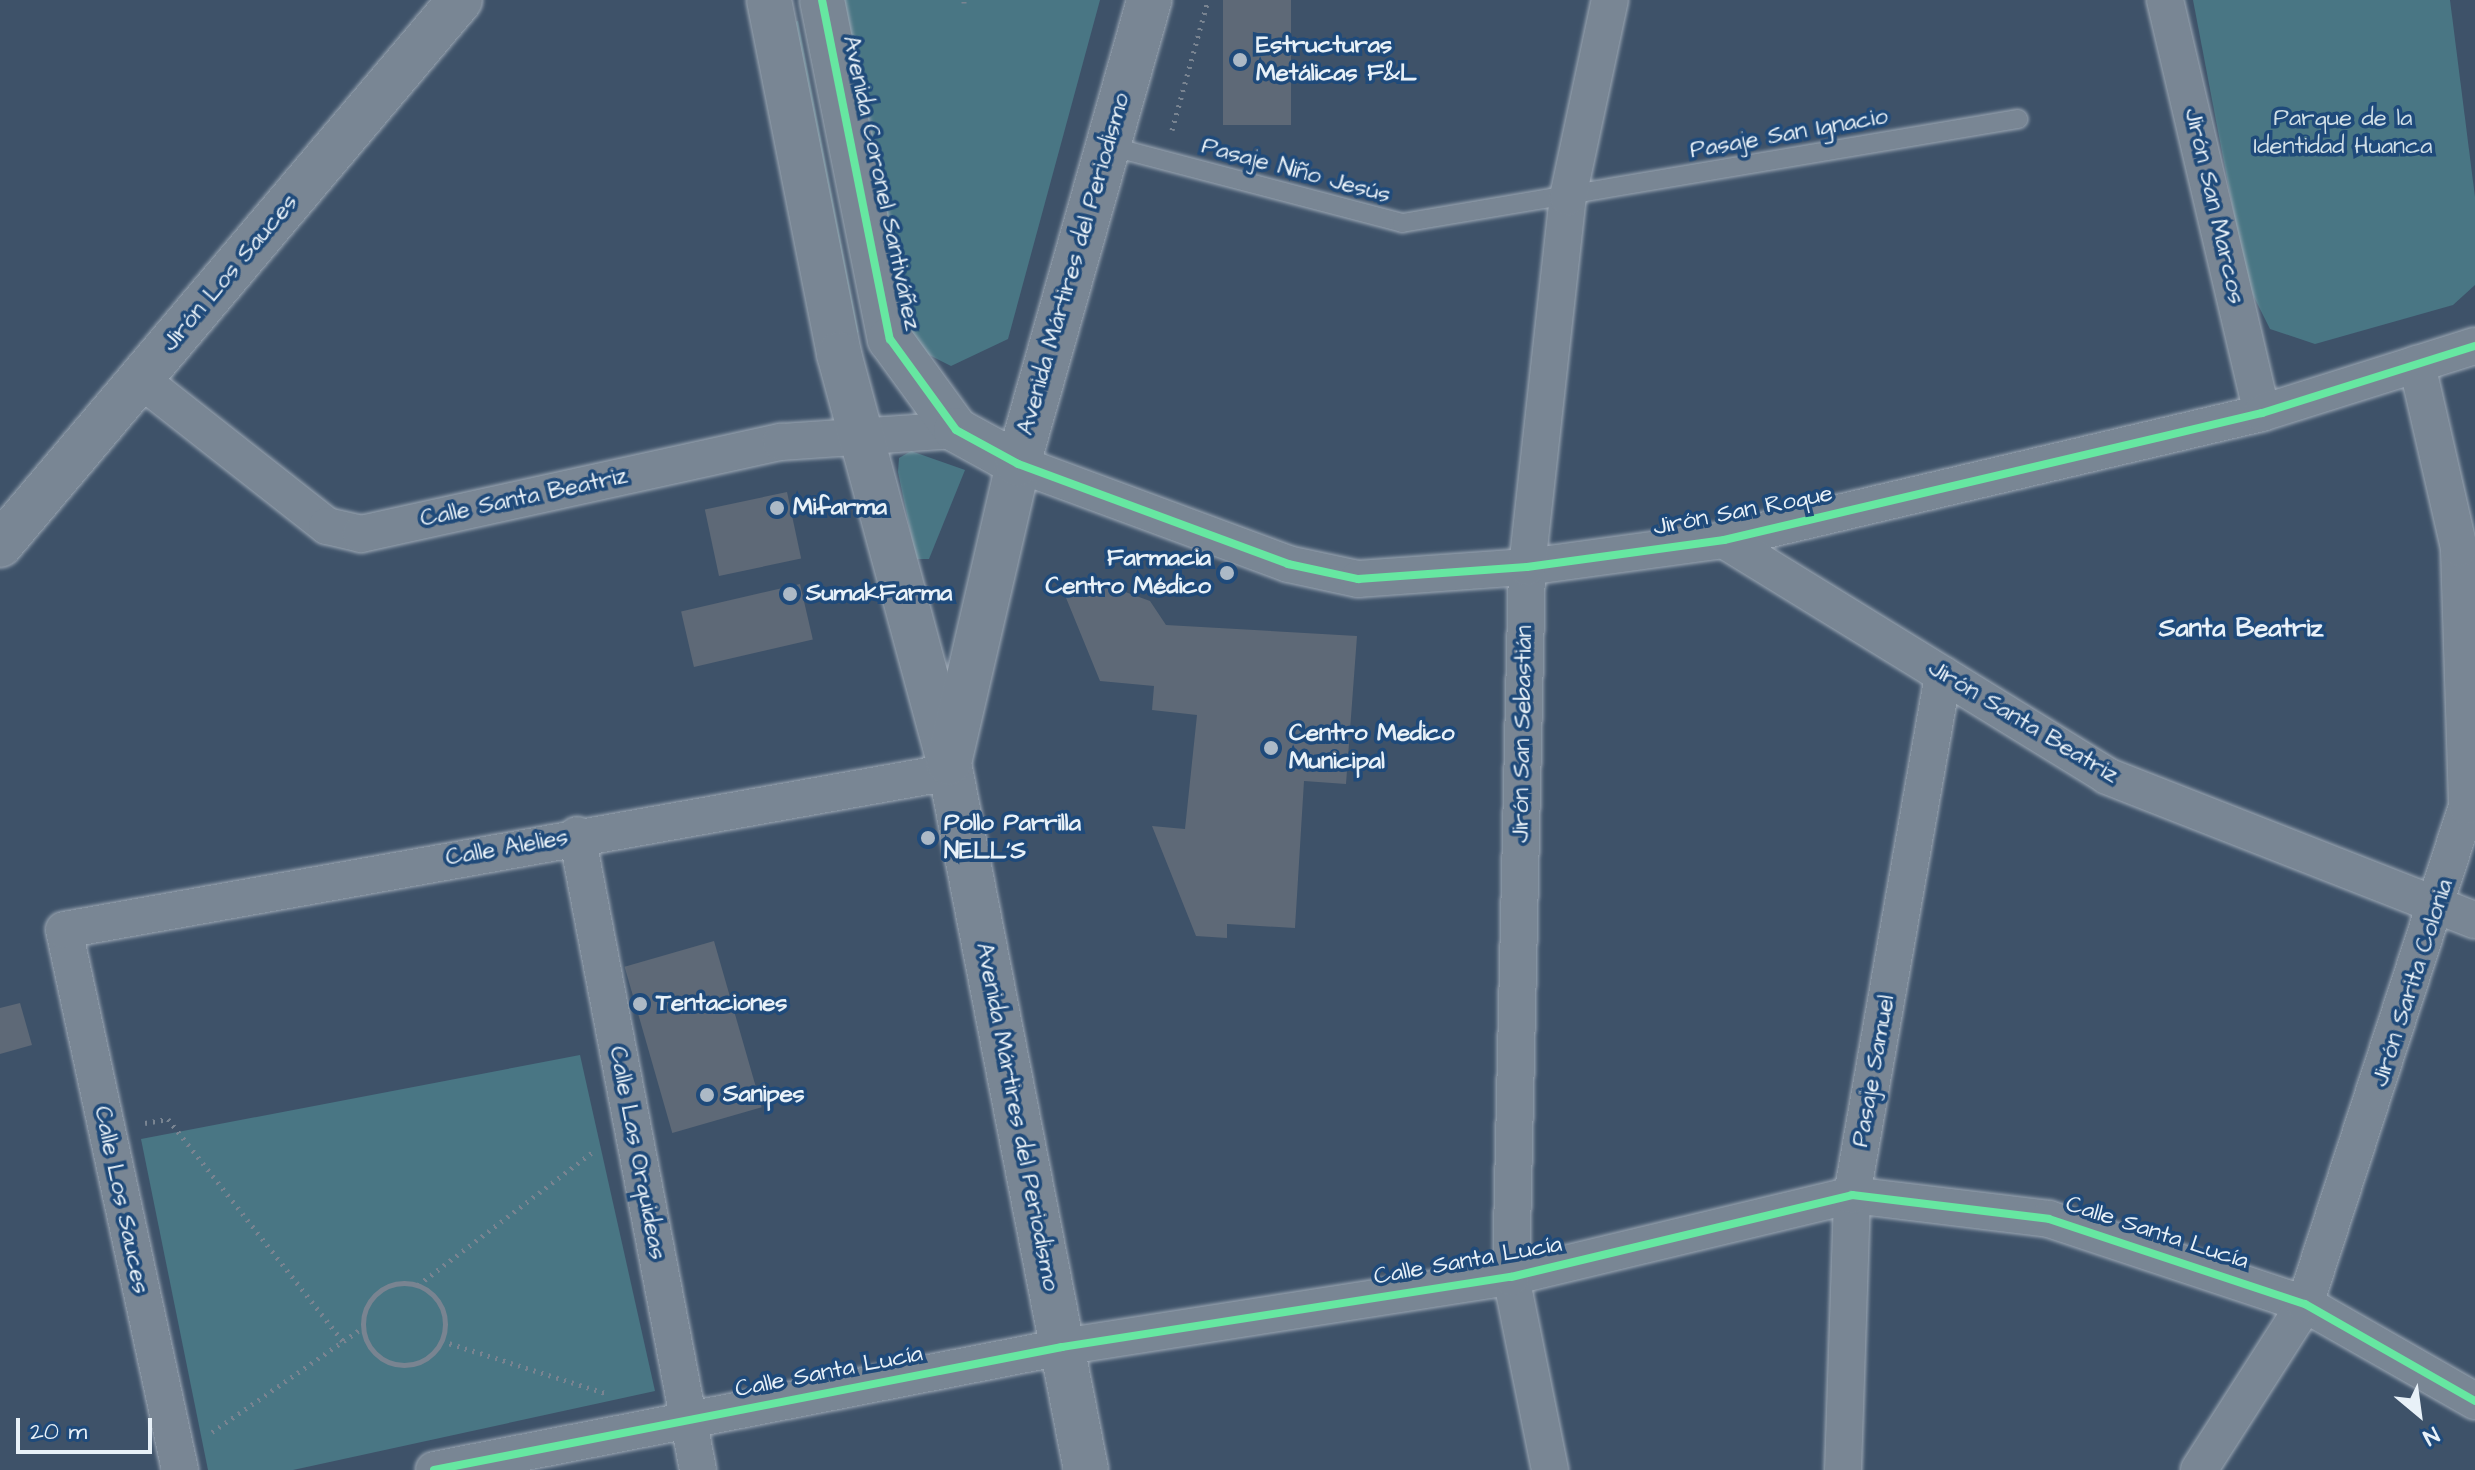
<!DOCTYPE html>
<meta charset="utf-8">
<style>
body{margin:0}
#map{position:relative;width:2475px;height:1470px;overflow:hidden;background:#3e5269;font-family:"Architects Daughter",sans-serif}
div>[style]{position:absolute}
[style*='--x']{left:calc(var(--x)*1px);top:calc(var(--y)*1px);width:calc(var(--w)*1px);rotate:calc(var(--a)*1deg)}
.green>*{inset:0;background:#497684;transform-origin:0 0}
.building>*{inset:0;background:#5e6977;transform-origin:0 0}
.path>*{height:5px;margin-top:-2.5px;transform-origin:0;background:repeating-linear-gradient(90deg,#798491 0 2px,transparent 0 8px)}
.path>.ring{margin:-2.5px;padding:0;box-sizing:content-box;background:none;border:5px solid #798491;border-radius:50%}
.roads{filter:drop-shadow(0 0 2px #9ea9b5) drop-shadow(0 0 2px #9ea9b5)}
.service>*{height:18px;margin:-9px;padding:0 9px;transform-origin:9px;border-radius:9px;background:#798694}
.minor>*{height:36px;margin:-18px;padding:0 18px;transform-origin:18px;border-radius:18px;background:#798694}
.tertiary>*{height:44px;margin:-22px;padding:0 22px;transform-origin:22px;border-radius:22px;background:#798694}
.primary>*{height:44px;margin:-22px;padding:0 22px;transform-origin:22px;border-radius:22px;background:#798694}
.cycleway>*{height:8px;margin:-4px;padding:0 4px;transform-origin:4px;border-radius:4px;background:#66e7a1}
.dots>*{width:22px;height:22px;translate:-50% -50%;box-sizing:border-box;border:4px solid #1f4a7a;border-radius:50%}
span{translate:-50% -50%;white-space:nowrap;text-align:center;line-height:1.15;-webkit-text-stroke:7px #1f4a7a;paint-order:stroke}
.poi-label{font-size:24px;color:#e8f1f8;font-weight:700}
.left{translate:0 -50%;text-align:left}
.right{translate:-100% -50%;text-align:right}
.park-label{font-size:24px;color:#d0dfe7}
.street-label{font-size:24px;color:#e8f1f8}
.neighbourhood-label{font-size:26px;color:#e8f1f8;font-weight:700}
.north{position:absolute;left:2379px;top:1374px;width:80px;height:80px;-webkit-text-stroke:6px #1f4a7a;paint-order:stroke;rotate:151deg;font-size:22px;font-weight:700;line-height:32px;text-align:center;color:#e8f1f8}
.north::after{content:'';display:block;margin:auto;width:28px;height:36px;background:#e8f1f8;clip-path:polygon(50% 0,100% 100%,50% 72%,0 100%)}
.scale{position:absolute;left:16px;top:1418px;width:136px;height:36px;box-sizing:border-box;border:4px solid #e8f1f8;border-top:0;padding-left:10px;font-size:24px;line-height:28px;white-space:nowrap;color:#e8f1f8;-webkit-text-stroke:6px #1f4a7a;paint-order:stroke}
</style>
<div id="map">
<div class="green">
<i style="clip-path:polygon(840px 0,1100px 0,1008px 339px,951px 366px,907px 344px)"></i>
<i style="clip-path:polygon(2193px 0,2450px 0,2475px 197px,2475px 285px,2453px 305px,2315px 344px,2270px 329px,2247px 283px)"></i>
<i style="left:798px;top:21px;width:317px;height:5px;rotate:79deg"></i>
<i style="clip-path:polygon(911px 451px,965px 470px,929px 559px,916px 559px,898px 472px,899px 458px)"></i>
<i style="clip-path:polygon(580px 1055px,655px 1391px,293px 1470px,208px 1470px,141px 1139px)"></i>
</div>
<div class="building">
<i style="left:1223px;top:0;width:68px;height:125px"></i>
<i style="left:787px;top:492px;width:68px;height:84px;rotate:78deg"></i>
<i style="clip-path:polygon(1087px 578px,1150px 601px,1166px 625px,1357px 636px,1346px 784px,1304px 781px,1295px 928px,1227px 924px,1227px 938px,1196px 936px,1152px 826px,1185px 829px,1197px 715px,1152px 710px,1154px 686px,1100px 681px,1062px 588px)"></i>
<i style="left:800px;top:584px;width:57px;height:122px;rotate:77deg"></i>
<i style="left:714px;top:941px;width:173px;height:93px;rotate:74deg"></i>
<i style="clip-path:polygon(20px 1003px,32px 1045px,0 1054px,0 1008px)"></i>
</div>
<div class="path">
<i style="--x:964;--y:3;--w:3;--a:-90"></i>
<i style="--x:1172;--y:130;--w:135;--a:-74.5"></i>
<i style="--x:145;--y:1123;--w:23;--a:-10"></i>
<i style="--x:168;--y:1119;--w:283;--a:51.8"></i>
<i class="ring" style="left:363px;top:1283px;width:77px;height:77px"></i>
<i style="--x:418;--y:1285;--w:223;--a:-37.3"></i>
<i style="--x:442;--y:1341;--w:171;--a:17.7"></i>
<i style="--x:212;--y:1432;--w:183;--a:-34.7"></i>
</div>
<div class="roads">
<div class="service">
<i style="--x:1109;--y:146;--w:303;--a:14.7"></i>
<i style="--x:1402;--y:223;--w:625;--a:-9.58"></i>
</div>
<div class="minor">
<i style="--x:2165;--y:0;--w:424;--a:76.8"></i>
<i style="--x:140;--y:379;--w:238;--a:38.2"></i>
<i style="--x:327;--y:526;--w:35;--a:13"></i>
<i style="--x:361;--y:534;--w:430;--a:-12.4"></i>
<i style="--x:781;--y:442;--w:175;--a:-3.9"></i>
<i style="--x:1018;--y:464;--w:288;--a:20.3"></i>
<i style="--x:1288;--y:564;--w:72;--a:12.1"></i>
<i style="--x:1358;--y:579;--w:169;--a:-4.1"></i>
<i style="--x:1527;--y:567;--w:199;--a:-7.8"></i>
<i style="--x:1724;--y:540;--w:553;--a:-13.28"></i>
<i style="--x:2262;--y:413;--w:223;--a:-17.5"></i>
<i style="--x:1724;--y:540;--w:450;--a:31.6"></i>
<i style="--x:2107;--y:776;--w:395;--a:21.4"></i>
<i style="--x:577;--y:835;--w:646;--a:79.21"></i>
<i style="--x:180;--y:1470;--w:552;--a:-102.12"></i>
<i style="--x:64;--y:930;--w:900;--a:-10.11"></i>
<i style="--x:434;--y:1470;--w:640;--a:-11.08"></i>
<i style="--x:1062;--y:1347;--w:454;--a:-8.9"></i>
<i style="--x:1511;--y:1277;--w:351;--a:-13.5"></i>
<i style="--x:1852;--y:1195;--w:198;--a:6.9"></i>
<i style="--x:2049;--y:1219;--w:270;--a:18.4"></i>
<i style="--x:2305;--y:1304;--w:196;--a:29.7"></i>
<i style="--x:1550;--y:1470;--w:197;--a:-101.4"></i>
<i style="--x:1511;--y:1277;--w:710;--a:-88.71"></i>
<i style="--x:1527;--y:567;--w:372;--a:-83.7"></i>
<i style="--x:1568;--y:197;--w:201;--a:-78"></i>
<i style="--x:1843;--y:1470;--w:275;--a:-88.1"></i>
<i style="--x:1852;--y:1195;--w:528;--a:-80.07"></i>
<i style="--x:2199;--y:1470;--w:197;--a:-57.4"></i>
<i style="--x:2305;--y:1304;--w:524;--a:-71.98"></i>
<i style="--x:2467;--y:806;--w:258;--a:-91.8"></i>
<i style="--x:2459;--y:548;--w:189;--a:-102.9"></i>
</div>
<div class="tertiary">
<i style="--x:769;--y:0;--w:361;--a:78.8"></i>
<i style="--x:839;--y:354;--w:424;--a:74.9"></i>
<i style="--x:822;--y:0;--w:346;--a:78.7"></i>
<i style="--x:890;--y:339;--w:112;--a:54"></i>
<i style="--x:956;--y:430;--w:71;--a:28.7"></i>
<i style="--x:0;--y:545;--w:713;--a:-49.83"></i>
</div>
<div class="primary">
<i style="--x:1086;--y:1470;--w:720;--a:-100.97"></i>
<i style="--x:949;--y:763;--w:307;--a:-77"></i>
<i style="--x:1018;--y:464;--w:482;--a:-74.2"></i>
</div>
</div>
<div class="cycleway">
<i style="--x:822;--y:0;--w:346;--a:78.7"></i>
<i style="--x:890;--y:339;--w:112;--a:54"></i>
<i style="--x:956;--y:430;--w:71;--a:28.7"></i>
<i style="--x:1018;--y:464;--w:288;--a:20.3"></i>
<i style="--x:1288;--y:564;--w:72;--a:12.1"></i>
<i style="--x:1358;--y:579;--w:169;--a:-4.1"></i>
<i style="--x:1527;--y:567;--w:199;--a:-7.8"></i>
<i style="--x:1724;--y:540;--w:553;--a:-13.28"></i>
<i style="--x:2262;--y:413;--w:223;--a:-17.5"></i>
<i style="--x:434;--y:1470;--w:640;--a:-11.08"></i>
<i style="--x:1062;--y:1347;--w:454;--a:-8.9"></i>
<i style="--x:1511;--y:1277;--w:351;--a:-13.5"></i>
<i style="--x:1852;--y:1195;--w:198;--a:6.9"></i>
<i style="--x:2049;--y:1219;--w:270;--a:18.4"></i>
<i style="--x:2305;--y:1304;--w:196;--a:29.7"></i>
</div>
<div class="dots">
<i style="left:1240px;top:60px;background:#acb9c6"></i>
<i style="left:777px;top:508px;background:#acb9c6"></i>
<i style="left:1227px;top:573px;background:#acb9c6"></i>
<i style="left:790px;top:594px;background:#acb9c6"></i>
<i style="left:1271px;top:748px;background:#acb9c6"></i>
<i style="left:928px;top:838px;background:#acb9c6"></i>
<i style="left:640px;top:1004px;background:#acb9c6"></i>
<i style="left:707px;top:1095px;background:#acb9c6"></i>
</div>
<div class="poi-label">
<span class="left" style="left:1256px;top:60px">Estructuras<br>Metálicas F&amp;L</span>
<span class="left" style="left:793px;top:508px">Mifarma</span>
<span class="right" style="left:1211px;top:573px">Farmacia<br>Centro Médico</span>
<span class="left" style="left:806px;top:594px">SumakFarma</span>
<span class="left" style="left:1289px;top:748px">Centro Medico<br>Municipal</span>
<span class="left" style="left:944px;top:838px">Pollo Parrilla<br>NELL'S</span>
<span class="left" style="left:656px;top:1004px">Tentaciones</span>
<span class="left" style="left:723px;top:1095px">Sanipes</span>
</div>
<div class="park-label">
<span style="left:2343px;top:133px">Parque de la<br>Identidad Huanca</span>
</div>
<div class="street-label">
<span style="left:1789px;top:134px;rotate:-10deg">Pasaje San Ignacio</span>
<span style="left:1296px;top:171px;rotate:15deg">Pasaje Niño Jesús</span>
<span style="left:881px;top:183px;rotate:78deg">Avenida Coronel Santiváñez</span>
<span style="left:2214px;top:206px;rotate:77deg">Jirón San Marcos</span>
<span style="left:1074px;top:264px;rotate:-74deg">Avenida Mártires del Periodismo</span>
<span style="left:230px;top:273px;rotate:-50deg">Jirón Los Sauces</span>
<span style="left:524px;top:498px;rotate:-12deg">Calle Santa Beatriz</span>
<span style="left:1743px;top:511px;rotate:-11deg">Jirón San Roque</span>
<span style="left:2023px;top:722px;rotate:31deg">Jirón Santa Beatriz</span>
<span style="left:1523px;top:734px;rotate:-89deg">Jirón San Sebastián</span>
<span style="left:507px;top:848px;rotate:-10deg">Calle Alelies</span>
<span style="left:2413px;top:983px;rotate:-72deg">Jirón Sarita Colonia</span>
<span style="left:1874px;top:1071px;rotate:-80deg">Pasaje Samuel</span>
<span style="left:1017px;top:1117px;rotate:79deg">Avenida Mártires del Periodismo</span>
<span style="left:637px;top:1153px;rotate:79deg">Calle Las Orquideas</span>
<span style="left:121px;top:1200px;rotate:78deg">Calle Los Sauces</span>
<span style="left:2157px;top:1233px;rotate:18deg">Calle Santa Lucía</span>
<span style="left:1468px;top:1261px;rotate:-10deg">Calle Santa Lucía</span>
<span style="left:829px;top:1372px;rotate:-11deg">Calle Santa Lucía</span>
</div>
<div class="neighbourhood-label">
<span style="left:2241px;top:629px">Santa Beatriz</span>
</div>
<div class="north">N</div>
<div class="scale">20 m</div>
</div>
